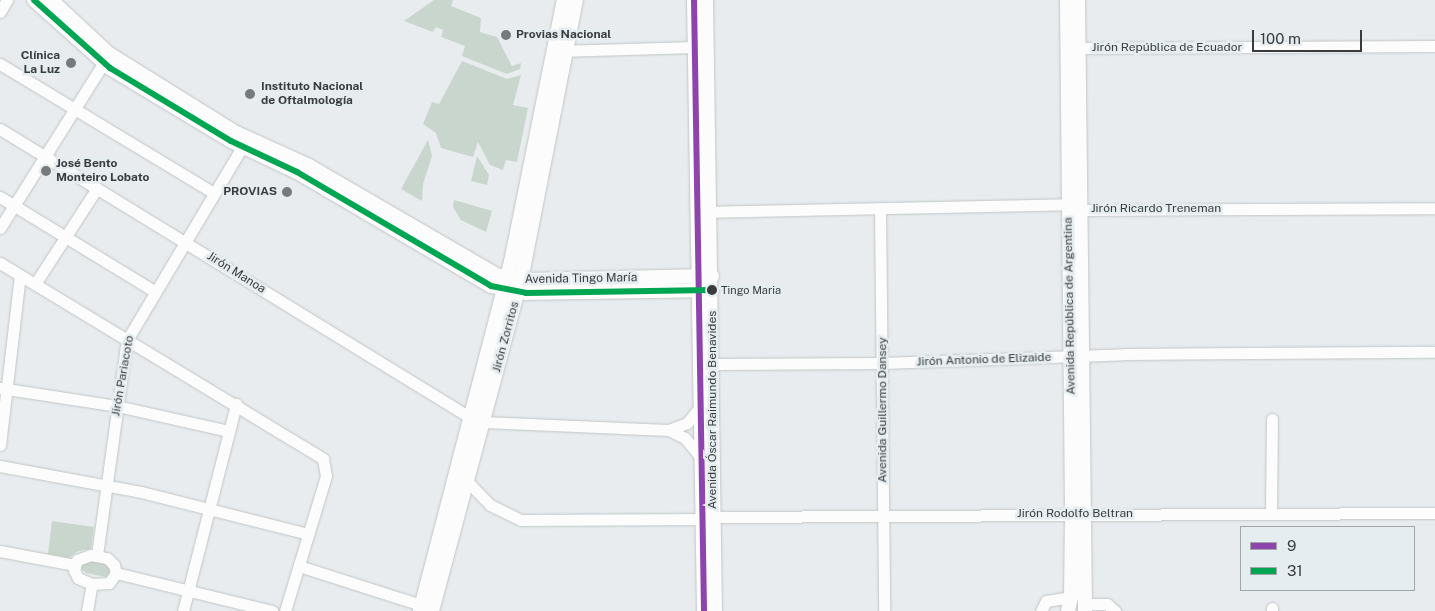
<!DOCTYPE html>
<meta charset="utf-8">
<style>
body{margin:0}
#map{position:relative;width:1435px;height:611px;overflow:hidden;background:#e8ecee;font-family:"Public Sans",sans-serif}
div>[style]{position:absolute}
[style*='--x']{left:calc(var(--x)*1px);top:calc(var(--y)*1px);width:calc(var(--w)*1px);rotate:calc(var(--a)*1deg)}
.green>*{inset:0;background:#c9d6cd}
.roads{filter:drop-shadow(0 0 1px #c2c5c6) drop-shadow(0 0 1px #c2c5c6)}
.minor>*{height:11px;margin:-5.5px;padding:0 5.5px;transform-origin:5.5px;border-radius:5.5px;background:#fcfcfc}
.major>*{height:14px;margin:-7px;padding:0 7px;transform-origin:7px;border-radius:7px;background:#fcfcfc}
.bus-1>*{height:6px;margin:-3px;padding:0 3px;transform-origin:3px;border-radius:3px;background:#8e44ad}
.bus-2>*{height:6px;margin:-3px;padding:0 3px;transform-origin:3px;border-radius:3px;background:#00a651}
.dots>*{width:14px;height:14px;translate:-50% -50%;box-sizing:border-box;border:2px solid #e6edf0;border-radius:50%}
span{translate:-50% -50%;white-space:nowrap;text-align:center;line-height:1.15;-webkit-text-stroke:5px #e6edf0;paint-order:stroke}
.bus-label{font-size:11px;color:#393c3d}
.left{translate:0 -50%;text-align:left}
.poi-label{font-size:12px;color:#393c3d;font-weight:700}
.right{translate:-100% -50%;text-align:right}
.street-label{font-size:12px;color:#393c3d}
.legend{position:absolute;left:1240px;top:526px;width:175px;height:65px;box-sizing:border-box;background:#e6edf0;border:1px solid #a1a6a8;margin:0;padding:6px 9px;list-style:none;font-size:15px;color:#393c3d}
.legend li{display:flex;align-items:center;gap:10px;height:25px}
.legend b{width:25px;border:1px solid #a1a6a8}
.scale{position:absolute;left:1252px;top:30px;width:110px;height:22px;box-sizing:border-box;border:2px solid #393c3d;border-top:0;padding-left:6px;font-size:15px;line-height:18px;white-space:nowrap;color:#393c3d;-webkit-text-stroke:4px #e6edf0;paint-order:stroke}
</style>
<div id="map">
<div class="green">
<i style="clip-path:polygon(434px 0,453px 0,451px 6px,481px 18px,480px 32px,497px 37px,512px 66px,521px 63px,520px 69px,507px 74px,462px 56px,465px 46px,441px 37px,443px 30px,436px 27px,433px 32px,404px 21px)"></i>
<i style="clip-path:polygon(462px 61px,507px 79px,521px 75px,513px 105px,528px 108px,517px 162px,506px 160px,503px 170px,490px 165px,478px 142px,473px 157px,441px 148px,436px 133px,423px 124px,432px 102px,439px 104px)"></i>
<i style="clip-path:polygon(428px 140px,432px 156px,423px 184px,422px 201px,401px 189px)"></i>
<i style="clip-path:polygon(477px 156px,489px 175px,487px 185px,471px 181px)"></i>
<i style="clip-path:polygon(454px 200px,492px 211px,486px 232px,461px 220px,453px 207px)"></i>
<i style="clip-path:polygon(52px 521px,94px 527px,91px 549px,78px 551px,69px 558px,48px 554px)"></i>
<i style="clip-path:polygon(83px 560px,106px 562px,112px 569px,106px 577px,86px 573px,80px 567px)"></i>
</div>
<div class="roads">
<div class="minor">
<i style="--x:0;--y:12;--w:14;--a:-60"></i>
<i style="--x:1072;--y:48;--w:363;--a:-0.3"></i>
<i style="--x:559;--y:51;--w:136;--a:-1.7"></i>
<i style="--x:0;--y:64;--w:250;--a:31.1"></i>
<i style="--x:0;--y:129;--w:553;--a:31.53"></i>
<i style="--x:471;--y:418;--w:14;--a:17"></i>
<i style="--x:484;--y:422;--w:185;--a:2.5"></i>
<i style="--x:669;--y:430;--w:19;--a:-21"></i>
<i style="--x:687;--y:423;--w:22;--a:-51"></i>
<i style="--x:0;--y:197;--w:180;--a:31.4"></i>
<i style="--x:880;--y:208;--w:403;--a:89.4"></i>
<i style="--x:700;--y:212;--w:369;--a:-1.2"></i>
<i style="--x:1069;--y:204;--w:12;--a:31"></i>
<i style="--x:1079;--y:210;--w:356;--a:-0.3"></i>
<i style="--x:0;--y:228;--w:203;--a:-57.9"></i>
<i style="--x:0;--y:263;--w:378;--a:31.2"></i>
<i style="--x:323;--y:459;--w:17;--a:80"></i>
<i style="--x:326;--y:476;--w:141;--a:106.9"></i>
<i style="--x:35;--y:284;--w:114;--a:-57.1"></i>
<i style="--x:713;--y:364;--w:170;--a:-0.3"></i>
<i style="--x:883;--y:363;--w:242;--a:-2.1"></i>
<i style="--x:1125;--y:354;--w:310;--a:-0.4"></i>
<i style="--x:0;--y:388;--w:118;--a:8.7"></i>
<i style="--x:117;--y:406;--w:115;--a:12.6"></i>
<i style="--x:669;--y:430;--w:18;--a:27"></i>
<i style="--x:685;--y:438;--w:27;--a:51"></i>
<i style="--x:0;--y:445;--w:171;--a:-83.3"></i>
<i style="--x:0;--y:466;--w:143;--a:10.4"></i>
<i style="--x:141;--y:492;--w:172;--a:14.1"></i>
<i style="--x:467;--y:481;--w:33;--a:46"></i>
<i style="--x:490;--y:505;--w:34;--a:26"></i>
<i style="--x:521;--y:520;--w:182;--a:-0.3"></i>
<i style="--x:1271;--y:513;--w:94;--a:-89.4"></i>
<i style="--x:714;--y:517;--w:721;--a:-0.32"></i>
<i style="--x:0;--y:551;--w:76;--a:10.6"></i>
<i style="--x:91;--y:555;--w:16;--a:11"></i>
<i style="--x:107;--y:558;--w:10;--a:45"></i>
<i style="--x:114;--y:565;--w:8;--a:76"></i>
<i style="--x:116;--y:573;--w:12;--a:125"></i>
<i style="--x:109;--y:583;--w:17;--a:177"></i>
<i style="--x:92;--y:584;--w:15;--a:-157"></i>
<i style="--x:78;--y:578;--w:9;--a:-117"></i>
<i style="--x:74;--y:570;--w:10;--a:-73"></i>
<i style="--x:77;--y:560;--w:15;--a:-20"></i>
<i style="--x:97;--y:555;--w:217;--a:-82.1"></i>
<i style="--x:127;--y:340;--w:233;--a:-59.2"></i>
<i style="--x:299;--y:566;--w:128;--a:17.7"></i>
<i style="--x:116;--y:573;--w:161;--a:13.7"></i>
<i style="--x:1084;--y:604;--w:23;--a:0"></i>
<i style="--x:1107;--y:604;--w:11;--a:41"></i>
<i style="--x:87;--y:611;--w:27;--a:-80"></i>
<i style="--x:183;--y:611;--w:214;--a:-75.6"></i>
<i style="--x:1041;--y:611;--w:11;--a:-63"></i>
<i style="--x:1046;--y:601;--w:25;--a:-9"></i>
<i style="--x:1272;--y:611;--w:3;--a:-90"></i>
</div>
<div class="major">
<i style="--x:34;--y:0;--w:102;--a:41.8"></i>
<i style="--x:110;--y:68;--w:141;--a:31.1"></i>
<i style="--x:231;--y:141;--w:73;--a:25.2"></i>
<i style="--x:297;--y:172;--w:225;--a:30.4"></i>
<i style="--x:491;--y:286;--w:36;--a:11"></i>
<i style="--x:526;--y:293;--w:186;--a:-0.9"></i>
<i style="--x:51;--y:0;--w:79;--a:43"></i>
<i style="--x:109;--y:54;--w:150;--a:31.9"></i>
<i style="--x:236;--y:133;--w:80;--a:24.3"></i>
<i style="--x:309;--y:166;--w:216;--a:30.2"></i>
<i style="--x:496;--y:275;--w:25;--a:11"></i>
<i style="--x:521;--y:280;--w:191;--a:-1.2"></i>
<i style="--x:694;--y:0;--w:611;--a:89.06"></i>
<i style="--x:706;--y:0;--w:611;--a:89.16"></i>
<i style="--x:1067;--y:0;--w:514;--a:89.44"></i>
<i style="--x:1072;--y:514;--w:83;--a:90.7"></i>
<i style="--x:1071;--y:597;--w:14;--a:102"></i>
<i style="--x:1078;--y:0;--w:611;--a:89.34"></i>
<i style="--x:420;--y:611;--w:361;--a:-75.4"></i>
<i style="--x:511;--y:262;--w:267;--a:-78.6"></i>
<i style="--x:432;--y:611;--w:343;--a:-75"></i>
<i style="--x:521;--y:280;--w:285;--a:-78.9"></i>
</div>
</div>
<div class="bus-1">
<i style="--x:694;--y:0;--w:611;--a:89.06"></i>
</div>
<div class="bus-2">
<i style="--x:34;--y:0;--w:102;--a:41.8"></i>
<i style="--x:110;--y:68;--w:141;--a:31.1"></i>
<i style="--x:231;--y:141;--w:73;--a:25.2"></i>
<i style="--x:297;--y:172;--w:225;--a:30.4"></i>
<i style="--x:491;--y:286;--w:36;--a:11"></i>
<i style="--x:526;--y:293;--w:186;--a:-0.9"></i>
</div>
<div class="dots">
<i style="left:506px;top:35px;background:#767a7b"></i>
<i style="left:71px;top:63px;background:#767a7b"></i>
<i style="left:250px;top:94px;background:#767a7b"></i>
<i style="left:46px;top:171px;background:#767a7b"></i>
<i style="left:287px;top:192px;background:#767a7b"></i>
<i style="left:712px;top:290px;background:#393c3d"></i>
</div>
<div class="bus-label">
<span class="left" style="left:721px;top:290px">Tingo Maria</span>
</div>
<div class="poi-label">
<span class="left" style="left:516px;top:35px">Provias Nacional</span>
<span class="right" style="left:60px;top:63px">Clínica<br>La Luz</span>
<span class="left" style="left:261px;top:94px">Instituto Nacional<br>de Oftalmología</span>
<span class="left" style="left:56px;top:171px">José Bento<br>Monteiro Lobato</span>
<span class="right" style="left:277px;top:192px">PROVIAS</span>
</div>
<div class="street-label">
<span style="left:1167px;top:48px">Jirón República de Ecuador</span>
<span style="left:1156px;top:209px">Jirón Ricardo Treneman</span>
<span style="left:236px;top:273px;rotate:32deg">Jirón Manoa</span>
<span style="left:581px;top:279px;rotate:-1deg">Avenida Tingo María</span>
<span style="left:1070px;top:306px;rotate:-91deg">Avenida República de Argentina</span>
<span style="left:506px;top:337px;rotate:-75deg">Jirón Zorritos</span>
<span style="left:984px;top:360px;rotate:-2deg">Jirón Antonio de Elizaide</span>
<span style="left:123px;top:376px;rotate:-80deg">Jirón Pariacoto</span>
<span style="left:713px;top:410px;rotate:-90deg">Avenida Óscar Raimundo Benavides</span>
<span style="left:883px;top:410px;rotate:-90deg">Avenida Guillermo Dansey</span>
<span style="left:1075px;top:514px">Jirón Rodolfo Beltran</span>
</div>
<ul class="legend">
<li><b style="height:6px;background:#8e44ad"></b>9</li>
<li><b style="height:6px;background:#00a651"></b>31</li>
</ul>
<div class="scale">100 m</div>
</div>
